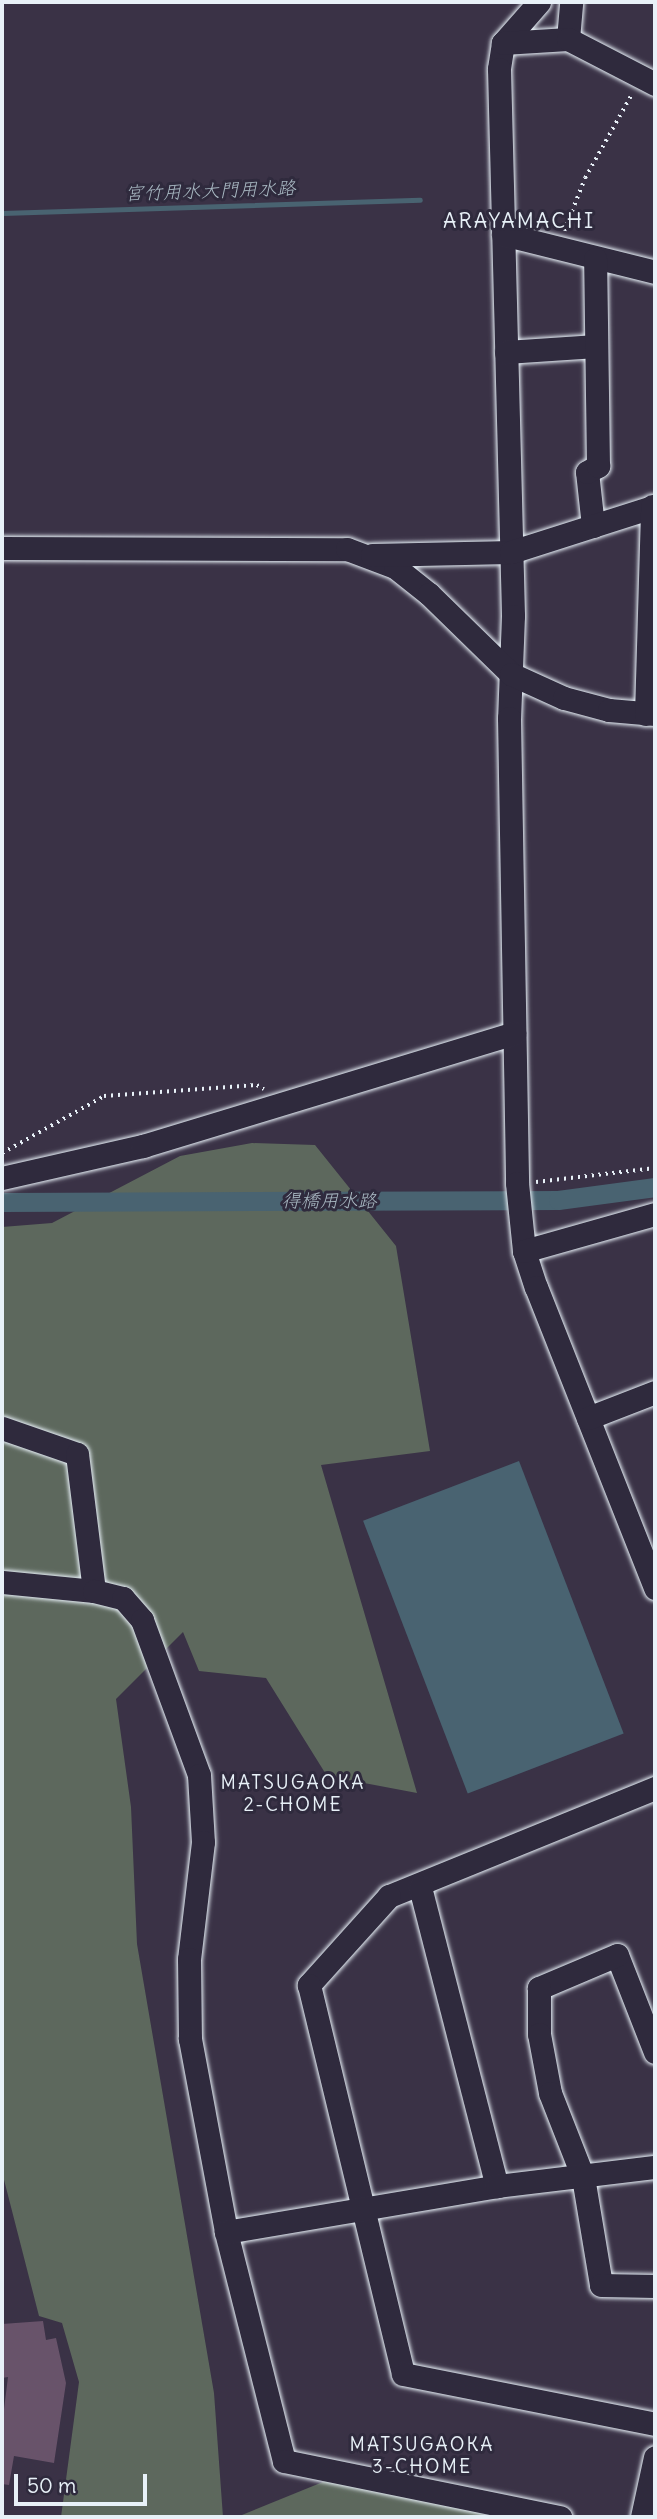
<!DOCTYPE html>
<meta charset="utf-8">
<style>
body{margin:0}
#map{position:relative;width:657px;height:2519px;overflow:hidden;background:#3a3246;font-family:Delius,"Klee One",sans-serif}
div>[style]{position:absolute}
[style*='--x']{left:calc(var(--x)*1px);top:calc(var(--y)*1px);width:calc(var(--w)*1px);rotate:calc(var(--a)*1deg)}
.green>*{inset:0;background:#5d685d}
.water>*{inset:0;background:#496371;transform-origin:0 0}
.stream>*{height:5px;margin:-2.5px;padding:0 2.5px;transform-origin:2.5px;border-radius:2.5px;background:#496371}
.canal>*{height:19px;margin:-9.5px;padding:0 9.5px;transform-origin:9.5px;border-radius:9.5px;background:#496371}
.building>*{inset:0;background:#68536a}
.path>*{height:3.5px;margin-top:-1.75px;transform-origin:0;background:repeating-linear-gradient(90deg,#e8f1f8 0 2px,transparent 0 7px)}
.roads{filter:drop-shadow(0 0 2px #e8f1f8) drop-shadow(0 0 2px #e8f1f8)}
.minor>*{height:23px;margin:-11.5px;padding:0 11.5px;transform-origin:11.5px;border-radius:11.5px;background:#2f2a3d}
span{translate:-50% -50%;white-space:nowrap;text-align:center;line-height:1.15;-webkit-text-stroke:6px #2f2a3d;paint-order:stroke}
.water-label{font-size:19px;color:#a8b8c2;font-style:italic}
.neighbourhood-label{font-size:19px;color:#e8f1f8;letter-spacing:2px}
.quarter-label{font-size:21px;color:#e8f1f8;letter-spacing:2px}
.frame{position:absolute;inset:0;border:4px solid #e8f1f8;pointer-events:none}
.scale{position:absolute;left:14px;top:2474px;width:133px;height:32px;box-sizing:border-box;border:4px solid #e8f1f8;border-top:0;padding-left:9px;font-size:21px;line-height:24px;white-space:nowrap;color:#e8f1f8;-webkit-text-stroke:5px #2f2a3d;paint-order:stroke}
</style>
<div id="map">
<div class="green">
<i style="clip-path:polygon(252px 1143px,315px 1145px,396px 1246px,430px 1451px,321px 1465px,417px 1793px,327px 1776px,266px 1678px,199px 1671px,183px 1632px,116px 1699px,131px 1807px,137px 1944px,214px 2393px,223px 2517px,61px 2517px,79px 2382px,62px 2323px,39px 2316px,2px 2172px,2px 1227px,52px 1223px,180px 1156px)"></i>
<i style="clip-path:polygon(345px 2473px,492px 2517px,237px 2517px)"></i>
</div>
<div class="water">
<i style="left:519px;top:1461px;width:292px;height:167px;rotate:69deg"></i>
</div>
<div class="stream">
<i style="--x:2;--y:213;--w:418;--a:-1.8"></i>
</div>
<div class="canal">
<i style="--x:2;--y:1202;--w:556;--a:-0.21"></i>
<i style="--x:558;--y:1200;--w:98;--a:-7.6"></i>
</div>
<div class="building">
<i style="clip-path:polygon(43px 2321px,46px 2340px,56px 2338px,66px 2383px,54px 2463px,14px 2456px,9px 2485px,2px 2484px,2px 2425px,8px 2377px,2px 2378px,2px 2324px)"></i>
</div>
<div class="path">
<i style="--x:564;--y:231;--w:57;--a:-68.4"></i>
<i style="--x:585;--y:178;--w:96;--a:-60.8"></i>
<i style="--x:2;--y:1153;--w:117;--a:-29.2"></i>
<i style="--x:104;--y:1096;--w:153;--a:-4.1"></i>
<i style="--x:257;--y:1085;--w:8;--a:30"></i>
<i style="--x:536;--y:1182;--w:120;--a:-6.7"></i>
</div>
<div class="roads">
<div class="minor">
<i style="--x:539;--y:2;--w:55;--a:131.3"></i>
<i style="--x:503;--y:43;--w:26;--a:99"></i>
<i style="--x:499;--y:69;--w:547;--a:88.53"></i>
<i style="--x:513;--y:616;--w:102;--a:92.2"></i>
<i style="--x:509;--y:718;--w:465;--a:89"></i>
<i style="--x:517;--y:1183;--w:68;--a:84.1"></i>
<i style="--x:524;--y:1251;--w:38;--a:72"></i>
<i style="--x:536;--y:1287;--w:324;--a:68.4"></i>
<i style="--x:568;--y:39;--w:37;--a:-85"></i>
<i style="--x:503;--y:43;--w:65;--a:-3.5"></i>
<i style="--x:568;--y:39;--w:98;--a:27.3"></i>
<i style="--x:503;--y:234;--w:157;--a:14"></i>
<i style="--x:506;--y:352;--w:90;--a:-3.8"></i>
<i style="--x:593;--y:526;--w:54;--a:-96.3"></i>
<i style="--x:587;--y:472;--w:13;--a:-29"></i>
<i style="--x:598;--y:466;--w:207;--a:-90.8"></i>
<i style="--x:2;--y:548;--w:345;--a:0.2"></i>
<i style="--x:347;--y:549;--w:51;--a:20.6"></i>
<i style="--x:395;--y:567;--w:43;--a:38.5"></i>
<i style="--x:429;--y:594;--w:115;--a:44.3"></i>
<i style="--x:511;--y:674;--w:58;--a:24.4"></i>
<i style="--x:564;--y:698;--w:47;--a:14.9"></i>
<i style="--x:609;--y:710;--w:46;--a:5"></i>
<i style="--x:372;--y:555;--w:139;--a:-1.2"></i>
<i style="--x:511;--y:552;--w:151;--a:-17.7"></i>
<i style="--x:646;--y:714;--w:208;--a:-88.3"></i>
<i style="--x:2;--y:1178;--w:145;--a:-12.8"></i>
<i style="--x:143;--y:1146;--w:388;--a:-16.9"></i>
<i style="--x:524;--y:1251;--w:136;--a:-15.8"></i>
<i style="--x:588;--y:1418;--w:72;--a:-21.2"></i>
<i style="--x:2;--y:1428;--w:79;--a:19.1"></i>
<i style="--x:77;--y:1454;--w:138;--a:82.9"></i>
<i style="--x:94;--y:1591;--w:92;--a:-174.4"></i>
<i style="--x:94;--y:1591;--w:30;--a:14"></i>
<i style="--x:123;--y:1598;--w:29;--a:49"></i>
<i style="--x:142;--y:1620;--w:165;--a:69.8"></i>
<i style="--x:199;--y:1775;--w:67;--a:86.6"></i>
<i style="--x:203;--y:1842;--w:118;--a:96.8"></i>
<i style="--x:189;--y:1959;--w:80;--a:89.3"></i>
<i style="--x:190;--y:2039;--w:196;--a:79.4"></i>
<i style="--x:226;--y:2232;--w:236;--a:75.8"></i>
<i style="--x:284;--y:2461;--w:282;--a:11.5"></i>
<i style="--x:655;--y:1788;--w:287;--a:157.9"></i>
<i style="--x:389;--y:1896;--w:120;--a:132"></i>
<i style="--x:309;--y:1985;--w:400;--a:76.4"></i>
<i style="--x:403;--y:2374;--w:257;--a:11.2"></i>
<i style="--x:420;--y:1887;--w:309;--a:75.6"></i>
<i style="--x:655;--y:2052;--w:104;--a:-111.4"></i>
<i style="--x:617;--y:1955;--w:85;--a:157.1"></i>
<i style="--x:539;--y:1988;--w:46;--a:90"></i>
<i style="--x:539;--y:2034;--w:60;--a:79.4"></i>
<i style="--x:550;--y:2093;--w:90;--a:68.6"></i>
<i style="--x:583;--y:2177;--w:109;--a:80.5"></i>
<i style="--x:601;--y:2285;--w:54;--a:1.1"></i>
<i style="--x:226;--y:2232;--w:275;--a:-9.6"></i>
<i style="--x:497;--y:2186;--w:159;--a:-6.9"></i>
<i style="--x:642;--y:2517;--w:61;--a:-77.8"></i>
</div>
</div>
<div class="water-label">
<span style="left:210px;top:191px;rotate:-2deg">宮竹用水大門用水路</span>
<span style="left:329px;top:1201px">得橋用水路</span>
</div>
<div class="neighbourhood-label">
<span style="left:293px;top:1794px">MATSUGAOKA<br>2-CHOME</span>
<span style="left:422px;top:2456px">MATSUGAOKA<br>3-CHOME</span>
</div>
<div class="quarter-label">
<span style="left:519px;top:221px">ARAYAMACHI</span>
</div>
<div class="frame"></div>
<div class="scale">50 m</div>
</div>
